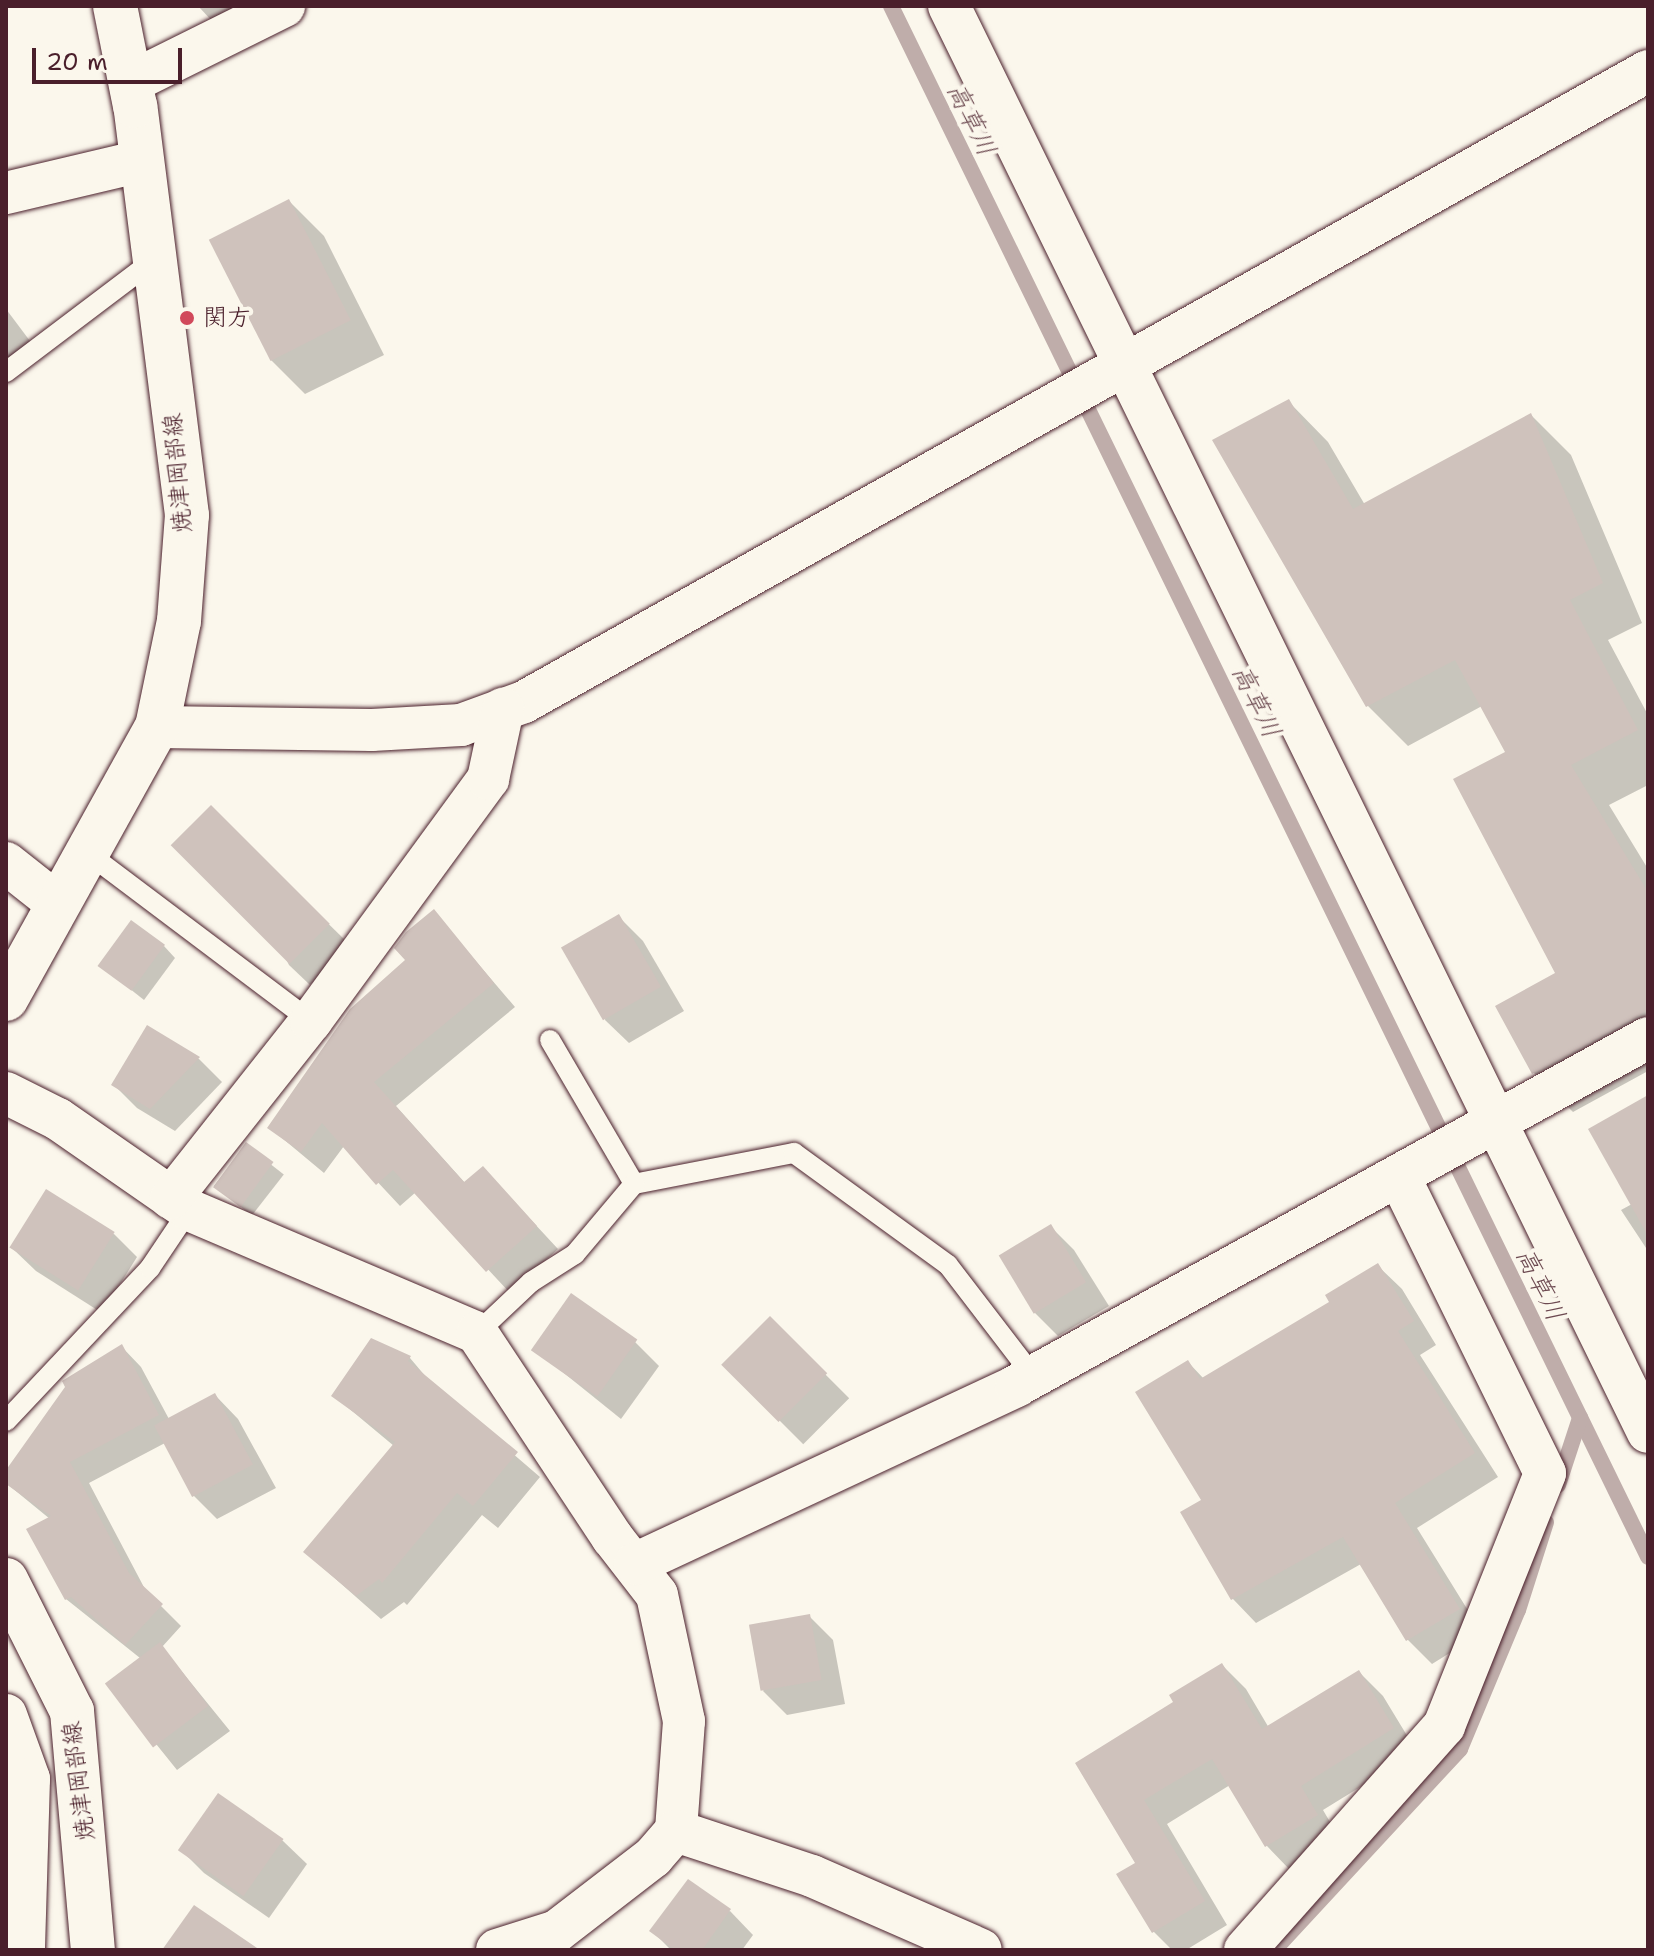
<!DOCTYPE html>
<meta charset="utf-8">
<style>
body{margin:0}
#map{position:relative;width:1654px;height:1956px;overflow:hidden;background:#fbf7ec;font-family:"Shantell Sans","Klee One",sans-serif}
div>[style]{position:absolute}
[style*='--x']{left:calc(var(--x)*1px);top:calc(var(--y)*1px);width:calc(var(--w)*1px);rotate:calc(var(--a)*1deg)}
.shadow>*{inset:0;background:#0003;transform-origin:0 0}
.stream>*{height:16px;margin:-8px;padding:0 8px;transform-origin:8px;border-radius:8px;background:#bfadaa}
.building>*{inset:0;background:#cfc2bc;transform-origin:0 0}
.roads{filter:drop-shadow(0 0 2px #4a1f2b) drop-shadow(0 0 2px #4a1f2b)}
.service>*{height:20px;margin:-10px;padding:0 10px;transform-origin:10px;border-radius:10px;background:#fbf7ec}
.minor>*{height:42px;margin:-21px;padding:0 21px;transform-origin:21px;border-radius:21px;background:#fbf7ec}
.secondary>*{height:44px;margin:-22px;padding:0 22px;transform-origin:22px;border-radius:22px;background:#fbf7ec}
.dots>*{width:22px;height:22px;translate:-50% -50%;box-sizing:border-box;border:4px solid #fbf7ec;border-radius:50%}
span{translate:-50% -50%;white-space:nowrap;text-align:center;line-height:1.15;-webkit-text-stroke:8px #fbf7ec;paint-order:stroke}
.poi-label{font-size:24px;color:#4a1f2b}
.left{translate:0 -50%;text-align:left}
.street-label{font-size:24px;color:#4a1f2b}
.water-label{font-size:26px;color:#6d4a51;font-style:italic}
.frame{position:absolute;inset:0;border:8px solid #4a1f2b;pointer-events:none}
.scale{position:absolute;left:32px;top:48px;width:150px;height:36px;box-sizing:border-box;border:4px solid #4a1f2b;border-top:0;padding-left:10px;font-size:24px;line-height:28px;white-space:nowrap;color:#4a1f2b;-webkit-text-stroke:6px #fbf7ec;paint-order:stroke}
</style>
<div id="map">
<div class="shadow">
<i style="clip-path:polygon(198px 6px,252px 6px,226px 36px)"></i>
<i style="clip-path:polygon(289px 201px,324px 236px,384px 355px,305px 394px,270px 359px)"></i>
<i style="clip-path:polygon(6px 309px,42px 357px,6px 382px)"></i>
<i style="clip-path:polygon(1289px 402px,1328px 442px,1365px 505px,1531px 415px,1571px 455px,1642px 623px,1608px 640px,1648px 715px,1648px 785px,1609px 805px,1648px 869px,1648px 1071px,1573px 1112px,1533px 1072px,1558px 974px,1507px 753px,1482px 706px,1408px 746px,1368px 706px)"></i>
<i style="clip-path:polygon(211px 808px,349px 944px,310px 985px,289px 965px)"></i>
<i style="clip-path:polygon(434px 912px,515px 1007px,396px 1106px,466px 1184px,483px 1168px,558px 1249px,510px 1293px,416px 1192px,400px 1206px,344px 1146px,324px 1173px,270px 1128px,407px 960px)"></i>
<i style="clip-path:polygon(619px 917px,643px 941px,684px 1011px,629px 1043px,605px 1020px)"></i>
<i style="clip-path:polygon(164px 946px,175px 958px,144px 1000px,101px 966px)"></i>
<i style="clip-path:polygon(148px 1027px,199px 1059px,222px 1082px,175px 1131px,137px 1108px,113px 1084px)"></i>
<i style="clip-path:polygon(1648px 1097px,1648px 1251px,1621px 1210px,1632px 1204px)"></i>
<i style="left:246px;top:1145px;width:48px;height:52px;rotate:38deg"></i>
<i style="clip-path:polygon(1051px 1227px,1074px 1250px,1109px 1306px,1058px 1336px,1035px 1313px)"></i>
<i style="clip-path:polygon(114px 1234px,137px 1257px,102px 1313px,36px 1271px,12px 1248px)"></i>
<i style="clip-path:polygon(1378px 1266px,1402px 1289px,1436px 1345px,1420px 1355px,1498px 1477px,1417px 1528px,1482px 1633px,1432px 1664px,1408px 1640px,1361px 1564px,1256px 1623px,1233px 1599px,1204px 1501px,1188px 1362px,1204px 1379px,1332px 1302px)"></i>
<i style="left:770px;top:1319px;width:112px;height:65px;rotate:45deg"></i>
<i style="clip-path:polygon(372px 1340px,410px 1358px,432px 1384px,540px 1477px,498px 1528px,482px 1515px,407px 1605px,404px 1602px,381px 1619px,305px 1552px,394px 1446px,334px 1396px)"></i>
<i style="clip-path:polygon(635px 1342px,659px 1366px,621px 1419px,534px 1349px)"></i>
<i style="clip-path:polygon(121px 1346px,141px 1367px,169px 1419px,215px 1395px,238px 1419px,276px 1488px,217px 1519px,193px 1495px,165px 1443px,89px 1483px,146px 1591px,181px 1626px,162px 1647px,230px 1731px,177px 1770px,107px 1683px,140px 1658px,66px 1599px,50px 1519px,6px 1483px,6px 1474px)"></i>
<i style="clip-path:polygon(809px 1616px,833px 1640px,845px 1704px,787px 1715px,763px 1691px)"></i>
<i style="clip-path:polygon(1222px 1665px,1246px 1689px,1269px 1728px,1359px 1672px,1383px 1696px,1417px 1752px,1323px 1810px,1340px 1839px,1290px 1870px,1267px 1846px,1230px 1785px,1167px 1824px,1227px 1925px,1186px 1950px,1172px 1950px,1153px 1931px,1137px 1864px,1077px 1763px,1176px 1703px)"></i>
<i style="clip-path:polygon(218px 1796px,283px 1841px,307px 1864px,269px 1918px,204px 1873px,181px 1850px)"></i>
<i style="clip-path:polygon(730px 1911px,753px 1935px,742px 1950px,671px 1950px,652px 1931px)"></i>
</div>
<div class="stream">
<i style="--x:891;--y:6;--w:1726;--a:63.98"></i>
<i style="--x:1558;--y:1485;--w:71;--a:-71.8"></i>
<i style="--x:1274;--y:1950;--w:274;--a:-47.2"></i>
<i style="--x:1460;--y:1749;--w:151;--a:-67.4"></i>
<i style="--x:1518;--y:1610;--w:92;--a:-72.3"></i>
</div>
<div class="building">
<i style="left:289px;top:199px;width:136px;height:90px;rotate:63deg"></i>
<i style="clip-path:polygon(1289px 399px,1353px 509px,1531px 413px,1603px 583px,1570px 600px,1638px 730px,1571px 765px,1648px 892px,1648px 1010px,1532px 1074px,1495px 1006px,1555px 973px,1453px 779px,1505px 752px,1455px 660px,1366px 707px,1212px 440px)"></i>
<i style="left:211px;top:805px;width:168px;height:57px;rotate:45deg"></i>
<i style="clip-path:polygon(434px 909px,494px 983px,374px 1082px,464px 1182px,483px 1166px,537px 1226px,486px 1272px,393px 1170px,376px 1185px,322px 1123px,301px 1152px,267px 1128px,350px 1009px,405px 960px,394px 948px,406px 932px)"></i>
<i style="left:619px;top:914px;width:84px;height:67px;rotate:60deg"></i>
<i style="left:131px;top:920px;width:42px;height:57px;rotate:36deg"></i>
<i style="clip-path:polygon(147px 1025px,200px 1057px,150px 1109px,111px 1085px)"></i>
<i style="clip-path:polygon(1648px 1095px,1648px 1236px,1588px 1129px)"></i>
<i style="left:246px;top:1142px;width:34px;height:56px;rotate:36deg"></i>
<i style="left:46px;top:1189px;width:81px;height:69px;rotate:32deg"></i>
<i style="left:1051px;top:1224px;width:68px;height:61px;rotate:59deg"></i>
<i style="clip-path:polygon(1378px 1263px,1414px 1321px,1398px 1331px,1475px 1453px,1395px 1503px,1460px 1609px,1406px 1641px,1343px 1537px,1231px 1600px,1180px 1512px,1201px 1500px,1135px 1392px,1188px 1360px,1200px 1379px,1329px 1302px,1325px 1295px)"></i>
<i style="left:571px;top:1293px;width:81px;height:70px;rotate:35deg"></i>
<i style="left:770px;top:1316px;width:81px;height:69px;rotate:45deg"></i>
<i style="clip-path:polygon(371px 1338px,411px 1356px,408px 1361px,518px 1452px,473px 1506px,457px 1493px,382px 1583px,379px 1579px,356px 1596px,303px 1552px,395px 1442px,331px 1396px)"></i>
<i style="clip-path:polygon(122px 1344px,159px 1415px,70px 1462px,129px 1573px,163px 1604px,125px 1645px,71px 1597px,65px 1600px,26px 1529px,51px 1516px,6px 1484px,6px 1470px,65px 1387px,62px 1381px)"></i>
<i style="left:215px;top:1393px;width:81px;height:69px;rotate:62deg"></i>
<i style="left:810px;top:1614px;width:67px;height:62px;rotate:80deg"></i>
<i style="left:160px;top:1642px;width:80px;height:69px;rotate:53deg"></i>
<i style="clip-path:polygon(1222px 1663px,1262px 1729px,1359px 1670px,1394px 1728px,1301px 1786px,1318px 1815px,1265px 1847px,1212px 1759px,1144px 1800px,1205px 1901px,1152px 1933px,1116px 1874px,1135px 1863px,1075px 1763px,1173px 1702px,1169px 1695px)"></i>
<i style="left:218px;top:1793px;width:80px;height:70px;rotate:35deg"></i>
<i style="clip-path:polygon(688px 1879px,731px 1909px,702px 1950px,675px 1950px,649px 1931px)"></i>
<i style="clip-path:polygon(194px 1905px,260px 1950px,162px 1950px)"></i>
</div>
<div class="roads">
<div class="service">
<i style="--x:6;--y:372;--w:186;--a:-37.1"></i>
<i style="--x:89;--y:854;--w:278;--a:37"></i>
<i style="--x:550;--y:1040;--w:167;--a:59.7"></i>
<i style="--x:634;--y:1184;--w:163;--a:-11"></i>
<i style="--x:794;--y:1153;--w:190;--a:36"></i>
<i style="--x:948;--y:1265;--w:141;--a:52.5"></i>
<i style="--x:477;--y:1333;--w:74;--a:-43.4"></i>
<i style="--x:531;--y:1282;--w:52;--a:-32.5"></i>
<i style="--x:575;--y:1254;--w:92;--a:-49.9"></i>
<i style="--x:6;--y:1421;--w:210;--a:-46.7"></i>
<i style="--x:150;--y:1268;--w:70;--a:-56.1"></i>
</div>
<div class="minor">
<i style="--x:949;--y:6;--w:1588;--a:63.89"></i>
<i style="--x:131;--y:82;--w:171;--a:-26.4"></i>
<i style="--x:6;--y:193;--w:139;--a:-13.3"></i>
<i style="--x:157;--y:727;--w:215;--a:0.8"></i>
<i style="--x:372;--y:730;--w:89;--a:-3.2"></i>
<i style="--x:461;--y:725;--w:67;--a:-20.1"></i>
<i style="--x:524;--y:702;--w:1289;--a:-29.31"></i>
<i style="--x:6;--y:863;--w:66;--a:38.3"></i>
<i style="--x:6;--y:1093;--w:58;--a:26.6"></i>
<i style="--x:58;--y:1119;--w:160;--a:34.8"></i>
<i style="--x:189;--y:1210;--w:313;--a:23.1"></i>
<i style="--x:477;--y:1333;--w:245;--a:56.5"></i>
<i style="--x:612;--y:1537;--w:73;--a:52.2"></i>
<i style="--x:657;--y:1595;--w:129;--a:77.9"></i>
<i style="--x:684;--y:1721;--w:110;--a:94.2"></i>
<i style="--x:171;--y:1198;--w:226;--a:-51.7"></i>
<i style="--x:311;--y:1021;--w:300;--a:-53.8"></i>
<i style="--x:488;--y:779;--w:72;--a:-77.9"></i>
<i style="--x:635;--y:1564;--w:421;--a:-25"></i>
<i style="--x:1016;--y:1386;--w:721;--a:-28.84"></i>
<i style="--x:6;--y:1715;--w:68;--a:70.2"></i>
<i style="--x:29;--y:1779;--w:171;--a:91.7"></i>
<i style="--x:497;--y:1950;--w:63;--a:-17.6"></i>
<i style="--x:557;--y:1931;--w:121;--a:-37.6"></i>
<i style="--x:653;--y:1857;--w:35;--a:-49"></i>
<i style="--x:676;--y:1831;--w:143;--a:18.3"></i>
<i style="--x:812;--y:1876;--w:184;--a:23.6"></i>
<i style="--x:1245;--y:1950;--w:300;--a:-48.4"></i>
<i style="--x:1444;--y:1726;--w:272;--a:-68.2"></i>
<i style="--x:1545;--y:1473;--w:331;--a:-116.2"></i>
</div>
<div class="secondary">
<i style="--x:6;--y:999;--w:311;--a:-61"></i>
<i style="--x:157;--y:727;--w:108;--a:-78.3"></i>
<i style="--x:179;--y:621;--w:106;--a:-85.7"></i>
<i style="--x:187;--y:515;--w:412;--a:-97.2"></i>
<i style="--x:135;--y:106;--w:102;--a:-101.3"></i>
<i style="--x:6;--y:1580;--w:147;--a:63.3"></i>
<i style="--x:72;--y:1711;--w:240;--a:85"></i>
</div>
</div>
<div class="dots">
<i style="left:187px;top:318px;background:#d1495b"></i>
</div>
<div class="poi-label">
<span class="left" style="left:203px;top:318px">関方</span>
</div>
<div class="street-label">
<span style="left:178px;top:473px;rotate:-95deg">焼津岡部線</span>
<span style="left:79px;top:1781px;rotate:-97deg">焼津岡部線</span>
</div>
<div class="water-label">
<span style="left:972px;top:119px;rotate:64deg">高草川</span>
<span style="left:1257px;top:701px;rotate:64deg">高草川</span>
<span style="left:1541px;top:1284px;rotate:64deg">高草川</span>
</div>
<div class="frame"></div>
<div class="scale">20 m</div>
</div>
